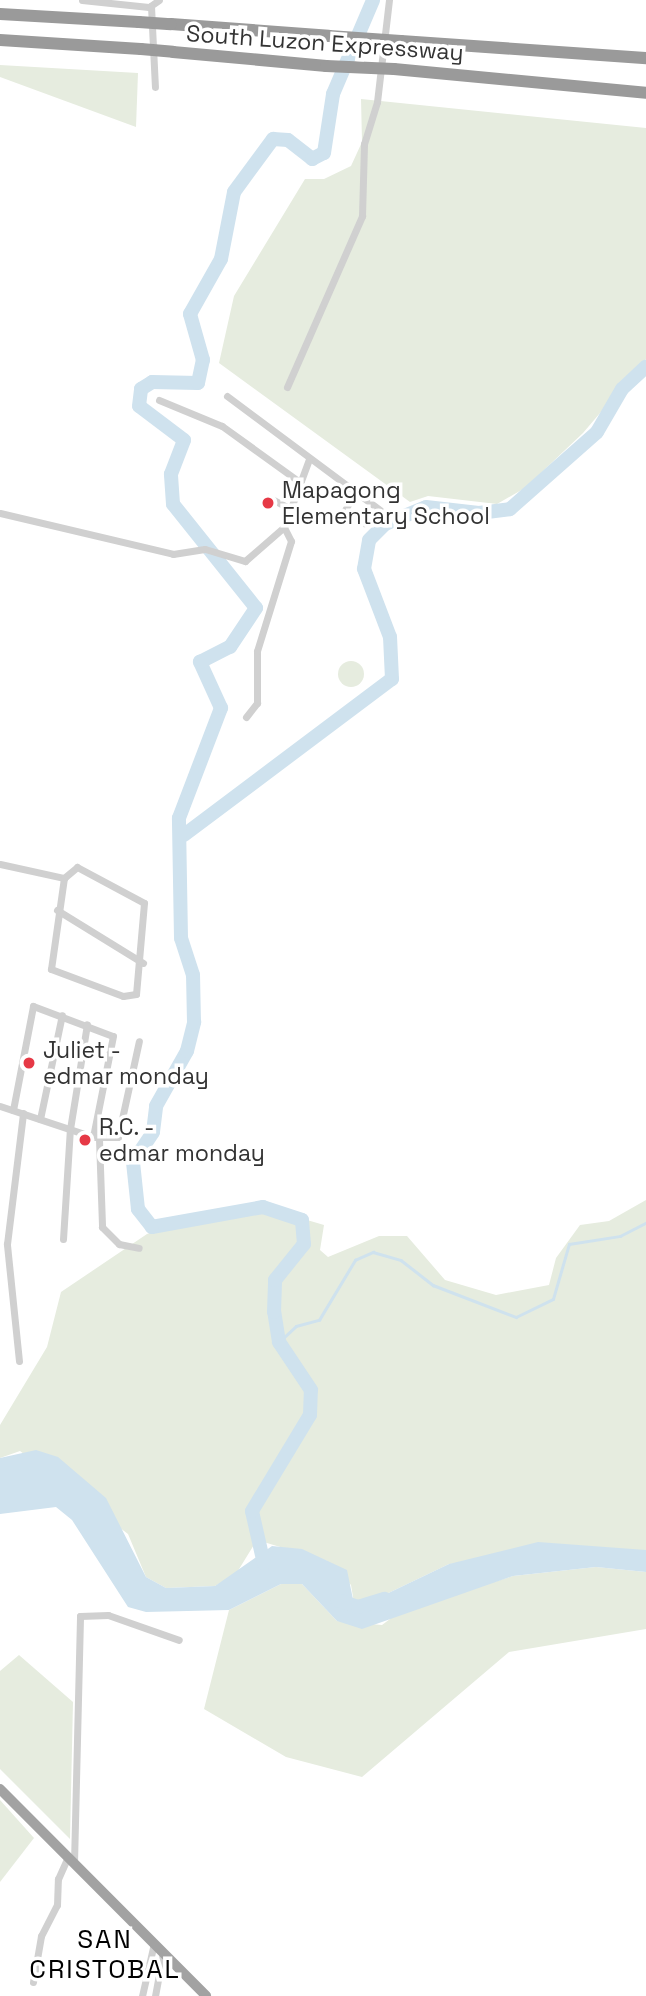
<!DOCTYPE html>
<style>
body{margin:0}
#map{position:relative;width:646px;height:1996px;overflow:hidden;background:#fff;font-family:"Space Grotesk",sans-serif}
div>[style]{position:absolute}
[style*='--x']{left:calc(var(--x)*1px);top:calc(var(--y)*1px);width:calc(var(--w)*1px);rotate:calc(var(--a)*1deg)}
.green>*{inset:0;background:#e6ecdf}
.round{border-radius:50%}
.water>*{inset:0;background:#cfe2ee}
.stream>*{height:2.5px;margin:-1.25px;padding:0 1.25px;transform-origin:1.25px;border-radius:1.25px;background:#cfe2ee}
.river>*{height:14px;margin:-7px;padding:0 7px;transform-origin:7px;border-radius:7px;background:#cfe2ee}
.minor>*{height:7px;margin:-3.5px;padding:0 3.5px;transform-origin:3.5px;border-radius:3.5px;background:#d0d0d0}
.trunk>*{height:10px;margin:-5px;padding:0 5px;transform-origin:5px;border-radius:5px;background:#a2a2a2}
.motorway>*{height:12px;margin:-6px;padding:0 6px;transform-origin:6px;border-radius:6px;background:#9a9a9a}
.motorway-bridge>*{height:12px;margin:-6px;padding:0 6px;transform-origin:6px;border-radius:6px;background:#9a9a9a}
.dots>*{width:19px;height:19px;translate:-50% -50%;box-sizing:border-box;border:4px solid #fff;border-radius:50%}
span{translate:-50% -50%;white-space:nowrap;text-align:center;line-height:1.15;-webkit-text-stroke:7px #fff;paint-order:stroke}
.street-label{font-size:23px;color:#333}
.poi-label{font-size:23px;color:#333}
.left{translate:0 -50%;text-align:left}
.quarter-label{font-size:26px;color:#000;letter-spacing:2px}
</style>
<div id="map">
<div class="green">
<i style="clip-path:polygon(0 65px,138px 73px,136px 127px,0 77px)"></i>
<i style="clip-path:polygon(361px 99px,646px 128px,646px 359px,583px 433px,525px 488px,497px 504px,428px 496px,410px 502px,219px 363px,234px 296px,305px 179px,324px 179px,351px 166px,362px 142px)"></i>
<i class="round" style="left:338px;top:661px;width:26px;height:26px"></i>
<i style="clip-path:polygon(646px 1200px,646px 1552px,449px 1564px,355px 1609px,351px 1585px,327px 1561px,257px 1540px,236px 1574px,215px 1586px,166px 1588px,146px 1577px,128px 1534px,20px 1451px,0 1458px,0 1425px,47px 1347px,61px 1292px,147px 1234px,176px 1223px,263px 1207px,324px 1225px,320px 1250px,328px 1257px,379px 1236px,407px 1236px,445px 1280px,496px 1295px,549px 1285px,556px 1258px,580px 1225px,609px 1221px)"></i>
<i style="clip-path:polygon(596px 1567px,646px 1572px,646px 1629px,509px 1652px,362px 1777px,286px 1757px,204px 1709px,229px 1610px,281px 1584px,302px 1584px,337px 1621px,382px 1625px,402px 1610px,513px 1576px)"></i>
<i style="clip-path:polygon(19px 1655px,73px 1702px,70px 1839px,0 1769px,0 1671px)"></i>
<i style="clip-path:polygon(0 1800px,34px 1838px,0 1882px)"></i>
</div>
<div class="water">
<i style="clip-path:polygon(36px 1450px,58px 1457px,106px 1498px,146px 1577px,166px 1588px,215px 1586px,272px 1546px,302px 1549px,347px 1570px,355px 1609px,449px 1564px,538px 1542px,646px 1550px,646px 1572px,596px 1567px,513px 1576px,362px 1629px,337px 1621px,302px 1584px,281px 1584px,229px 1610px,146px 1612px,128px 1607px,72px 1520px,56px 1507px,0 1514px,0 1458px)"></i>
</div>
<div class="stream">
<i style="--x:279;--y:1342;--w:23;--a:-43"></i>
<i style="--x:296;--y:1326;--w:24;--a:-15"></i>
<i style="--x:319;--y:1320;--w:70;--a:-59"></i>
<i style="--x:355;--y:1260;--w:20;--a:-24"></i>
<i style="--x:373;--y:1252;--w:29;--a:16"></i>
<i style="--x:401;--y:1260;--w:41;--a:38"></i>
<i style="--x:433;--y:1285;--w:89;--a:21.1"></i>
<i style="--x:516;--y:1317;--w:41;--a:-25.9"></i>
<i style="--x:553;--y:1299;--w:57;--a:-73.8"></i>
<i style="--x:569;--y:1244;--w:52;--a:-8.9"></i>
<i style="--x:620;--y:1236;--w:29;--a:-27"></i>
</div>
<div class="river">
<i style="--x:184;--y:835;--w:260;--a:-36.9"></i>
<i style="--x:392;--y:679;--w:42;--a:-92.7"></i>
<i style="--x:390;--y:637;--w:73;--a:-110.9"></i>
<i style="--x:364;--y:569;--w:29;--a:-80"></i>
<i style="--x:369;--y:540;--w:23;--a:-45"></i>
<i style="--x:385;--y:524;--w:44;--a:-22.5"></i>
<i style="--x:426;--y:507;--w:53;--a:6.5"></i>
<i style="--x:479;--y:513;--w:31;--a:-7"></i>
<i style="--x:510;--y:509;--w:116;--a:-41.5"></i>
<i style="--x:597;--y:432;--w:50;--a:-59.8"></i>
<i style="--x:622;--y:389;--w:33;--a:-43"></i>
<i style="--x:264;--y:1564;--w:54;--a:-102.8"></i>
<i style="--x:252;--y:1511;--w:112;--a:-58.9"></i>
<i style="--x:310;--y:1415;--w:25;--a:-88"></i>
<i style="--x:311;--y:1390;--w:58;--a:-123.7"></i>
<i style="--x:279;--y:1342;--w:30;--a:-99"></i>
<i style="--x:274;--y:1312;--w:32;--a:-88"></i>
<i style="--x:275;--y:1280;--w:46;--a:-51.1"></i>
<i style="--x:304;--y:1244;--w:24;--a:-95"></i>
<i style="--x:302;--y:1220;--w:41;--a:-161.6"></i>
<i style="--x:263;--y:1207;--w:113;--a:169.8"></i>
<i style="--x:152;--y:1227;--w:23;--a:-128"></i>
<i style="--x:138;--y:1209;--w:47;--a:-96.1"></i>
<i style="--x:133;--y:1162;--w:36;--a:-56"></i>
<i style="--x:153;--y:1132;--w:26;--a:-83"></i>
<i style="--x:156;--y:1106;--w:63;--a:-60.6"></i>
<i style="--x:187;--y:1051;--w:30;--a:-76"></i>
<i style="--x:194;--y:1022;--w:47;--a:-91.2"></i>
<i style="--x:193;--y:975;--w:39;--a:-108"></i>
<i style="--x:181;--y:938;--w:120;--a:-91"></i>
<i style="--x:179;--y:818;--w:118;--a:-69.1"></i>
<i style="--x:221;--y:708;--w:51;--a:-114.5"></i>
<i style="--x:200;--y:662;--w:34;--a:-27"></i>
<i style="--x:230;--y:647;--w:47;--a:-56.3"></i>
<i style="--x:256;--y:608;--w:133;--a:-128.6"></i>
<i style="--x:173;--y:504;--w:30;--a:-94"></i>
<i style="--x:171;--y:474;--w:36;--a:-69"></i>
<i style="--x:184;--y:440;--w:56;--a:-142.9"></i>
<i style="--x:139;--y:406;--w:17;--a:-83"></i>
<i style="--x:141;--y:389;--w:13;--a:-32"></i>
<i style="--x:152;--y:382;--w:46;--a:1.2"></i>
<i style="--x:198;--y:383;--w:24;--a:-78"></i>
<i style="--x:203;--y:360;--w:48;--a:-105.8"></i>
<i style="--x:190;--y:314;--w:63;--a:-60.6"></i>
<i style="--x:221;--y:259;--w:68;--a:-79"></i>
<i style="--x:234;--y:192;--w:66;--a:-53.7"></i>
<i style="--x:273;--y:139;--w:15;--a:4"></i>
<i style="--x:288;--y:140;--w:31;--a:38"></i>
<i style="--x:312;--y:159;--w:13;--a:-27"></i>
<i style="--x:324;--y:153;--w:60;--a:-81.3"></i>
<i style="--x:333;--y:94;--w:102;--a:-66.9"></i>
<i style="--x:337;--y:1600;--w:22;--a:18"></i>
<i style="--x:358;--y:1607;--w:28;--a:-17"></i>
</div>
<div class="minor">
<i style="--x:82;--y:0;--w:67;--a:6"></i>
<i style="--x:149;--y:7;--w:12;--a:-35"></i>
<i style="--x:151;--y:6;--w:81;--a:87.2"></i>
<i style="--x:287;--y:387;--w:187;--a:-66.3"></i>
<i style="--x:362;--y:216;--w:72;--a:-88.4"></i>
<i style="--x:364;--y:144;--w:44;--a:-72.8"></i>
<i style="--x:377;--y:102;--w:103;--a:-83.3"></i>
<i style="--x:227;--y:396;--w:201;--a:36.7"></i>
<i style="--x:159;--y:400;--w:68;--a:22.4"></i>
<i style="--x:222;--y:426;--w:97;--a:35.8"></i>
<i style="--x:355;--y:492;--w:23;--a:119"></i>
<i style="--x:344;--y:512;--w:23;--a:29"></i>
<i style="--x:268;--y:497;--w:26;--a:28"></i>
<i style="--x:0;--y:513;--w:178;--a:13.3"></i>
<i style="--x:173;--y:554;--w:32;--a:-9"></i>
<i style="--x:205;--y:549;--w:42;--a:16.7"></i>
<i style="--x:245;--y:561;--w:52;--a:-41.1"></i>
<i style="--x:284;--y:527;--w:72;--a:-69.8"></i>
<i style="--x:246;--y:717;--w:18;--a:-52"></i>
<i style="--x:257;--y:703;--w:52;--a:-90"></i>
<i style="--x:257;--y:651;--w:115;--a:-72.8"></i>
<i style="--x:291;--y:541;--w:16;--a:-117"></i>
<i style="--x:0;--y:864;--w:66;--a:12.3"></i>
<i style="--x:77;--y:867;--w:76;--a:28.2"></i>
<i style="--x:144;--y:903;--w:91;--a:95"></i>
<i style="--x:136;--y:994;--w:13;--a:171"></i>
<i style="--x:123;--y:996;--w:77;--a:-159.4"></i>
<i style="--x:51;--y:969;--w:92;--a:-81.9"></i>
<i style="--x:64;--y:878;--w:17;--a:-40"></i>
<i style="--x:57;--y:910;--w:101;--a:31.6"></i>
<i style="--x:0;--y:1106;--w:98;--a:18.4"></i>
<i style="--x:93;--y:1137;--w:25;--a:0"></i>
<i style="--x:118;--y:1137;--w:98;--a:-77.7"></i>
<i style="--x:13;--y:1110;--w:106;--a:-79.1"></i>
<i style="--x:33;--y:1006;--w:85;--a:20.6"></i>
<i style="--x:113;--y:1036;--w:103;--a:101.2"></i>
<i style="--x:40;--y:1119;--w:106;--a:-78.1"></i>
<i style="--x:99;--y:1139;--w:88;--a:88"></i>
<i style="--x:102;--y:1227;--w:24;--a:45"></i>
<i style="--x:119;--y:1244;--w:20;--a:11"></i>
<i style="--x:63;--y:1239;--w:110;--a:-86.4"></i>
<i style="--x:70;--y:1129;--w:106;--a:-80.8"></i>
<i style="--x:19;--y:1361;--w:118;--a:-95.9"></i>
<i style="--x:7;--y:1244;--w:132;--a:-83"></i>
<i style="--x:74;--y:1863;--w:247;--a:-88.6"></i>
<i style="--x:80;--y:1616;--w:28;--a:-2"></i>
<i style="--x:108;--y:1615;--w:75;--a:19.4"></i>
<i style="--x:33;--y:1982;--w:47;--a:-80.1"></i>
<i style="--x:41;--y:1936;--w:35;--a:-63"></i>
<i style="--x:57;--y:1905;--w:26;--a:-88"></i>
<i style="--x:58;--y:1879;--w:24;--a:-66"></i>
<i style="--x:142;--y:1996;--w:54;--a:-77.2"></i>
<i style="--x:155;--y:1996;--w:44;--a:-79.5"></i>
</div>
<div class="trunk">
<i style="--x:0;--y:1789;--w:292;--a:45.1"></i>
</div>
<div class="motorway">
<i style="--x:0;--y:14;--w:139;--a:3.3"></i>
<i style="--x:171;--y:24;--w:158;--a:4.3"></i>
<i style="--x:0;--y:40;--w:141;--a:3.7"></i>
<i style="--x:401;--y:41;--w:246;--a:4"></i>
<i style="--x:173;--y:52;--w:154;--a:5.2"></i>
<i style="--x:394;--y:69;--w:253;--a:5.4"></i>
</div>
<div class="motorway-bridge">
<i style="--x:139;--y:22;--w:32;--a:4"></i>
<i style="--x:329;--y:36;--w:72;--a:4"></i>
<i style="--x:141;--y:49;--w:32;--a:5"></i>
<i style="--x:326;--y:66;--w:68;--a:2.5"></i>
</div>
<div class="dots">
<i style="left:268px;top:503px;background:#e63946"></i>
<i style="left:29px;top:1063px;background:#e63946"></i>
<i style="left:85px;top:1140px;background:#e63946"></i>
</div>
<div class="street-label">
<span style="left:325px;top:43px;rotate:4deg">South Luzon Expressway</span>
</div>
<div class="poi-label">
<span class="left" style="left:282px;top:503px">Mapagong<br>Elementary School</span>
<span class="left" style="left:43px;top:1063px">Juliet -<br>edmar monday</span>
<span class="left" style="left:99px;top:1140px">R.C. -<br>edmar monday</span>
</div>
<div class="quarter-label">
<span style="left:105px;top:1955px">SAN<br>CRISTOBAL</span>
</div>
</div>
